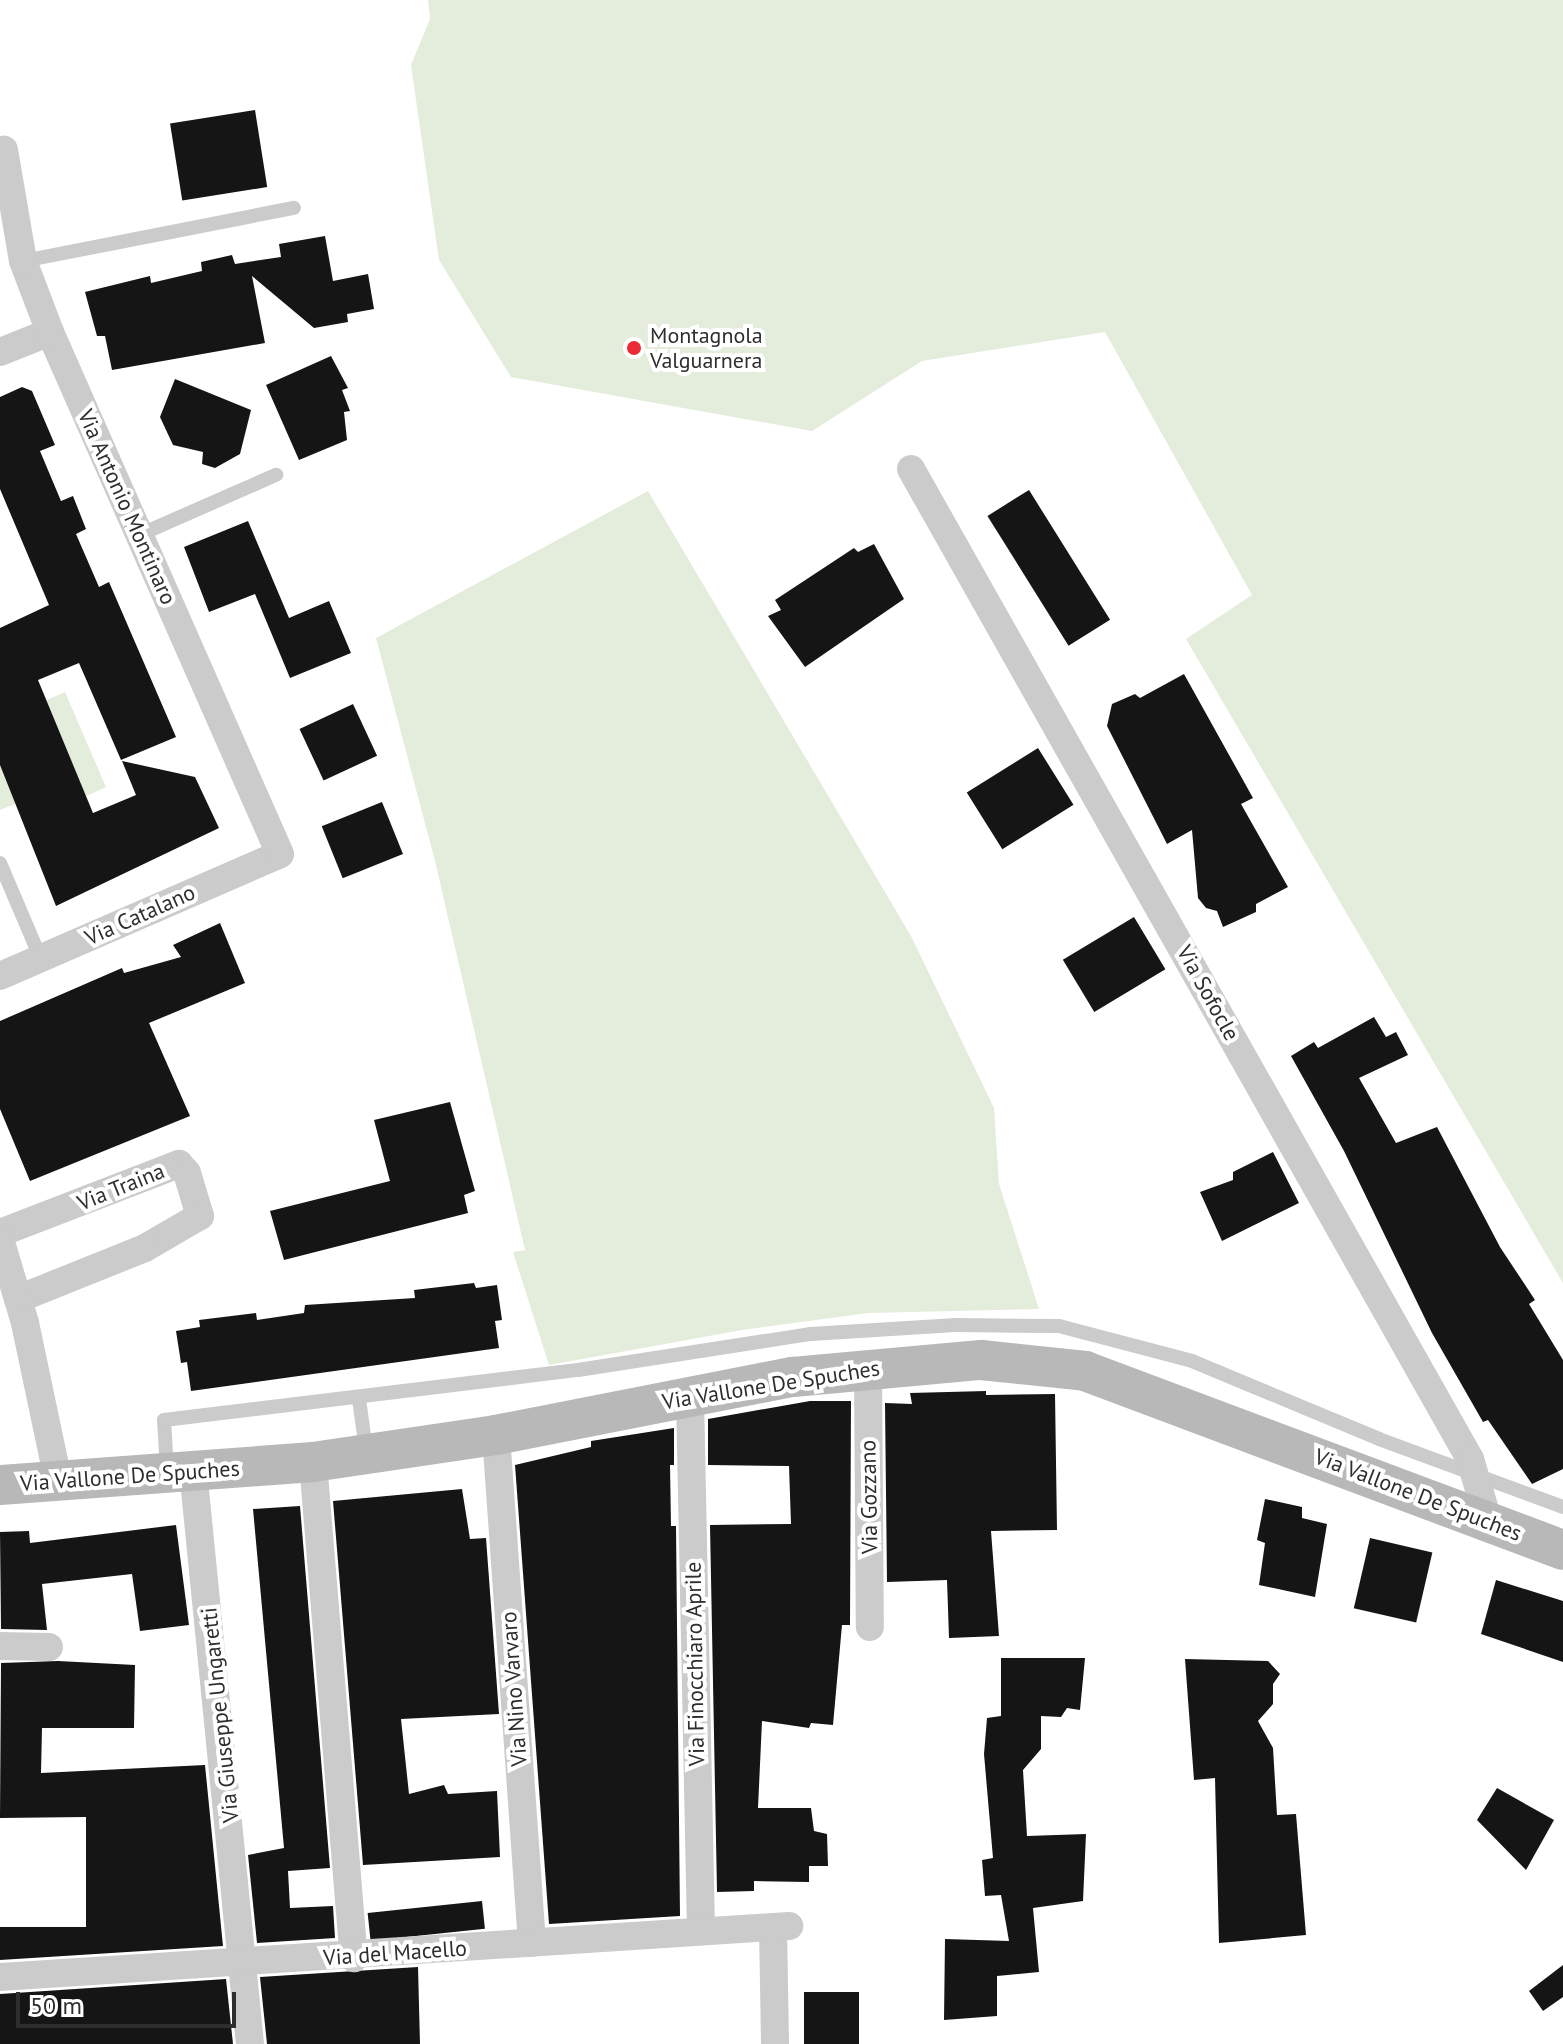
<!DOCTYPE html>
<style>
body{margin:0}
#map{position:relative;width:1563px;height:2044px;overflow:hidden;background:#fff;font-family:"PT Sans",sans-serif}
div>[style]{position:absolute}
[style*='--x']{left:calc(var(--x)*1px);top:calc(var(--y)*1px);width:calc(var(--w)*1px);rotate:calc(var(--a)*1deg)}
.green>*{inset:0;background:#e4ecdb}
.building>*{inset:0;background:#151515;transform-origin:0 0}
.lane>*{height:14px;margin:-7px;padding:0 7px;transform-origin:7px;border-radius:7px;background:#cbcbcb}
.street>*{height:28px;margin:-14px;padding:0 14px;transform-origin:14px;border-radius:14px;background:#cbcbcb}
.secondary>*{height:40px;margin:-20px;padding:0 20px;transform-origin:20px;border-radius:20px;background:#b8b8b8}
.dots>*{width:22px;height:22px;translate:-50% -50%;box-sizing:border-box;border:4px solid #fff;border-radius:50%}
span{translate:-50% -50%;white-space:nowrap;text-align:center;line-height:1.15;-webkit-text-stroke:8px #fff;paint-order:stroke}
.poi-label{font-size:22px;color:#2e2e2e}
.left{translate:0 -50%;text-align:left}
.street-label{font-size:22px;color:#2e2e2e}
.scale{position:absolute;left:16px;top:1992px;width:220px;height:36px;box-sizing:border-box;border:4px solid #2e2e2e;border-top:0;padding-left:10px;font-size:24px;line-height:28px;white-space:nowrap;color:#2e2e2e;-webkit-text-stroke:6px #fff;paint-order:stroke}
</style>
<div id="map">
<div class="green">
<i style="clip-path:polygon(428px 0,1563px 0,1563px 1283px,1186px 639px,1252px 595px,1105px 332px,922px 361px,812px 431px,511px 377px,439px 260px,411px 65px,430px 19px)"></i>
<i style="clip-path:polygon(648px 491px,911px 936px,994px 1108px,999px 1184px,1039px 1309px,868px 1313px,742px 1330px,549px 1365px,513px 1252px,525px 1250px,435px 861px,376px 638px)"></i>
<i style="clip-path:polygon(65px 692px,106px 787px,58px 809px,49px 790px,0 810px,0 721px)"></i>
</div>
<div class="building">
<i style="left:255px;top:110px;width:78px;height:86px;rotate:81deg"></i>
<i style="clip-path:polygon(325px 236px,333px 281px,368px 274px,374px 309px,347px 314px,348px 322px,314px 328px,252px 276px,265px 343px,112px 370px,105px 336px,97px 336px,85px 292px,150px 276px,151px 283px,202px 271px,201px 262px,232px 255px,235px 264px,281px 257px,279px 244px)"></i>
<i style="clip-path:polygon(331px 356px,348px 388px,342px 390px,350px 411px,344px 412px,347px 440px,299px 460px,266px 385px)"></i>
<i style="clip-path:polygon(175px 379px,251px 410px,240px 454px,215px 468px,202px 464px,203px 452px,173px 445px,160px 417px)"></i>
<i style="clip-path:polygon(22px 387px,32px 391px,55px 445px,40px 451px,61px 501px,73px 496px,86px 529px,76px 534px,99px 587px,109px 582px,176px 737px,121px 760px,79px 663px,38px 680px,93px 813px,136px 795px,122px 761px,195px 777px,219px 828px,56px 906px,0 765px,0 628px,49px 605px,0 489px,0 397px)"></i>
<i style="left:1029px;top:490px;width:153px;height:49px;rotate:58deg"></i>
<i style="clip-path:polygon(248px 521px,289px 618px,329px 601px,351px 653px,290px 678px,255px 594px,209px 612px,184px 547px)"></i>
<i style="clip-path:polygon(874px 544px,904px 599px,805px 667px,768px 616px,781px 610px,775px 600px,854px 548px,858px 552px)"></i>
<i style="clip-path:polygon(1184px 674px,1253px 798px,1241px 804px,1288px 887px,1256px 904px,1256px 912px,1223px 927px,1217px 911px,1206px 908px,1198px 898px,1192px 830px,1167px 844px,1107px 726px,1112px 704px,1135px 694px,1140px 698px)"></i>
<i style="left:353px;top:704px;width:57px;height:59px;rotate:65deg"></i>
<i style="left:1038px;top:748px;width:67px;height:84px;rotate:58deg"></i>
<i style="left:382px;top:802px;width:56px;height:65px;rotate:68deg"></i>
<i style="left:1134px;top:917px;width:61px;height:83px;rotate:59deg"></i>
<i style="clip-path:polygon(220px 923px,245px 983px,149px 1023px,190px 1116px,30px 1181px,0 1109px,0 1021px,122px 968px,124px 973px,181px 957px,173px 945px)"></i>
<i style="clip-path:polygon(1374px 1017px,1386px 1037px,1396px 1032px,1408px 1055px,1359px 1078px,1396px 1143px,1437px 1127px,1500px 1247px,1535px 1300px,1529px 1304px,1563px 1360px,1563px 1469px,1532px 1484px,1488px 1420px,1483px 1422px,1432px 1333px,1344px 1151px,1291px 1056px,1314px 1042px,1318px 1048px)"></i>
<i style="clip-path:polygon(450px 1102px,475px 1191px,464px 1195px,468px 1213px,284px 1260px,270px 1211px,390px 1181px,374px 1120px)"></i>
<i style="clip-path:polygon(1273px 1152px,1299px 1203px,1222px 1241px,1200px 1192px,1233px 1180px,1233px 1172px)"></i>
<i style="clip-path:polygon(474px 1283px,476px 1288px,497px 1285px,502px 1320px,495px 1321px,499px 1348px,191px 1391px,187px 1362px,181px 1363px,176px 1331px,200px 1327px,199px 1320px,256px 1313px,257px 1320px,304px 1313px,305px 1305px,415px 1298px,414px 1290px)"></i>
<i style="clip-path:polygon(986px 1391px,986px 1395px,1055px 1394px,1057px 1530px,991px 1531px,999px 1636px,949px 1638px,947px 1580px,887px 1582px,885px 1403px,912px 1404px,910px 1393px)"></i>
<i style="clip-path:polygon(810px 1401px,851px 1401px,850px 1625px,842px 1625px,833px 1725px,811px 1723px,809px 1728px,762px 1721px,758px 1808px,811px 1808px,814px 1831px,827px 1834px,828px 1866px,809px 1866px,809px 1882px,754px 1881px,754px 1891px,717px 1892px,710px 1525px,791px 1524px,789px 1466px,708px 1465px,708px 1419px)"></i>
<i style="clip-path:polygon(674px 1428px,674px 1465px,670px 1465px,671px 1526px,676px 1526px,680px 1916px,549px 1924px,515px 1465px,591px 1447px,591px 1441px)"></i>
<i style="clip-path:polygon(462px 1489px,470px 1539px,486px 1538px,499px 1714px,401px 1719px,409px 1794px,444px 1785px,448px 1794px,497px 1791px,500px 1857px,363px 1865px,333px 1501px)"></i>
<i style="clip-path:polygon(1265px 1499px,1302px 1507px,1302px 1518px,1327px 1524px,1315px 1597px,1259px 1585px,1265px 1543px,1257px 1540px)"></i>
<i style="clip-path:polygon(300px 1506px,330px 1868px,288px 1871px,290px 1908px,333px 1906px,335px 1938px,257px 1943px,248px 1855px,284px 1848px,253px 1509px)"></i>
<i style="clip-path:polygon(176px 1525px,189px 1625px,140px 1631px,132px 1574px,42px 1584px,47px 1630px,1px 1629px,0 1532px,29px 1531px,30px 1543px)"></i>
<i style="left:1370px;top:1538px;width:64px;height:72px;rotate:13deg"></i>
<i style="clip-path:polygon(1496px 1580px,1563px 1601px,1563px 1662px,1481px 1634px)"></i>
<i style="clip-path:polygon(1001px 1658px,1085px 1658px,1080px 1710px,1067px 1708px,1061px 1717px,1041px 1716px,1041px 1749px,1023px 1770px,1027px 1836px,1086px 1834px,1083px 1901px,1033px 1908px,1039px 1972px,997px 1976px,997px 2016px,944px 2020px,945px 1939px,1009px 1941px,1001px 1895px,985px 1896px,982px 1860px,993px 1858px,984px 1754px,987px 1718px,1001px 1716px)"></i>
<i style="clip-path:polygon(1185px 1659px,1268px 1661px,1280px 1674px,1273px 1684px,1273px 1704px,1258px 1721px,1273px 1748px,1277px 1815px,1296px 1814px,1306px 1935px,1219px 1943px,1215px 1778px,1194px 1780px)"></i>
<i style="clip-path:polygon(58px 1661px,135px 1665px,134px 1728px,42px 1728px,41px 1773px,205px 1765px,223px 1946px,0 1960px,0 1927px,86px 1927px,86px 1817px,0 1818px,1px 1663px)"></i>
<i style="clip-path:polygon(1497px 1788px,1554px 1820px,1526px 1870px,1477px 1820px)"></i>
<i style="left:482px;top:1901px;width:28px;height:115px;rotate:84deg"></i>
<i style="clip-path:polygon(1563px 1965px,1563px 1997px,1543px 2011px,1529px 1991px)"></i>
<i style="clip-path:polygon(418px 1967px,420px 2044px,267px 2044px,260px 1977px)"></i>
<i style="clip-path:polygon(226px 1979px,233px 2044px,0 2044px,0 1994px)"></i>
<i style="left:804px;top:1992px;width:55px;height:52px"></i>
</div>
<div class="lane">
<i style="--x:23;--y:261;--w:276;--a:-11.1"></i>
<i style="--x:139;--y:535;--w:150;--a:-23.7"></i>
<i style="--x:0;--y:863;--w:104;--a:66.9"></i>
<i style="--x:359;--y:1399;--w:51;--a:82.2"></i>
<i style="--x:167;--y:1470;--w:50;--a:-93.4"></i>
<i style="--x:164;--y:1420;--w:417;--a:-6.9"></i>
<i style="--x:578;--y:1370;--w:236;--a:-8.8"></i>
<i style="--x:811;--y:1334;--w:145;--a:-3.6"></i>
<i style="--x:956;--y:1325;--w:103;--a:0.6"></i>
<i style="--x:1059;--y:1326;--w:138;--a:14.7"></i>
<i style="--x:1192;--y:1361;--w:203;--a:22.6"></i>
<i style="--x:1379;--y:1439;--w:196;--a:20.3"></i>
</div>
<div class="street">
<i style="--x:0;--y:352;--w:54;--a:-21.8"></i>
<i style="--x:911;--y:469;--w:1137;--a:60.55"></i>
<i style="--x:1470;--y:1459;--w:67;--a:73.5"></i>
<i style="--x:0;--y:976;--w:305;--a:-23.5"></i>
<i style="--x:280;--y:854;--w:570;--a:-113.78"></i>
<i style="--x:50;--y:332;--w:76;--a:-110.8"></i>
<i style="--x:23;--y:261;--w:113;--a:-99.7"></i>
<i style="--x:0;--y:1233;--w:192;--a:-21.1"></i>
<i style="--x:179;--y:1164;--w:12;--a:48"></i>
<i style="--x:187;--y:1173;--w:45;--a:73.2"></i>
<i style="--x:200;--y:1216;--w:64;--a:149.8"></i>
<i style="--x:145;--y:1248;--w:137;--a:158.1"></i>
<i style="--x:0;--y:1239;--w:88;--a:73.4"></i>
<i style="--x:25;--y:1323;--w:160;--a:78.1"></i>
<i style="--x:868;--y:1366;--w:261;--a:89.6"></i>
<i style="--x:690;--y:1397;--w:533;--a:88.82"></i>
<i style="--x:496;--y:1435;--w:509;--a:85.95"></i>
<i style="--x:313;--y:1462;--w:498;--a:85.3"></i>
<i style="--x:193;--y:1470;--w:577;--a:84.33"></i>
<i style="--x:0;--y:1646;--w:49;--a:1.2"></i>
<i style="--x:773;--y:1927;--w:117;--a:89"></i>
<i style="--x:0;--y:1977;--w:791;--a:-3.7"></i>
</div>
<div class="secondary">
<i style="--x:0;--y:1485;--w:314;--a:-4.2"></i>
<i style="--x:313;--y:1462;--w:185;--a:-8.4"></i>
<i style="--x:496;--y:1435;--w:303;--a:-11.1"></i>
<i style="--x:793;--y:1377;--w:189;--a:-5.2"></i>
<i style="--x:981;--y:1360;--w:105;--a:6"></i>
<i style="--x:1085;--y:1371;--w:510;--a:20.53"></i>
</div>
<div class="dots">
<i style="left:634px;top:348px;background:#ea2a35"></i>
</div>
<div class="poi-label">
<span class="left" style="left:650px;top:348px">Montagnola<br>Valguarnera</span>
</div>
<div class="street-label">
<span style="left:127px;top:507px;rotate:66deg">Via Antonio Montinaro</span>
<span style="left:140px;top:915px;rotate:-24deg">Via Catalano</span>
<span style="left:1208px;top:993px;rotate:61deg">Via Sofocle</span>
<span style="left:121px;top:1187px;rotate:-22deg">Via Traina</span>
<span style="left:771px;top:1385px;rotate:-9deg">Via Vallone De Spuches</span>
<span style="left:130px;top:1476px;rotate:-4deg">Via Vallone De Spuches</span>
<span style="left:1418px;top:1495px;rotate:21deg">Via Vallone De Spuches</span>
<span style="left:869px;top:1497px;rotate:-91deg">Via Gozzano</span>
<span style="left:695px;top:1664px;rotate:-91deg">Via Finocchiaro Aprile</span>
<span style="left:514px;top:1689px;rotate:-94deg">Via Nino Varvaro</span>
<span style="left:220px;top:1715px;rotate:-96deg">Via Giuseppe Ungaretti</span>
<span style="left:395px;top:1953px;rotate:-4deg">Via del Macello</span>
</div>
<div class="scale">50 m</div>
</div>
